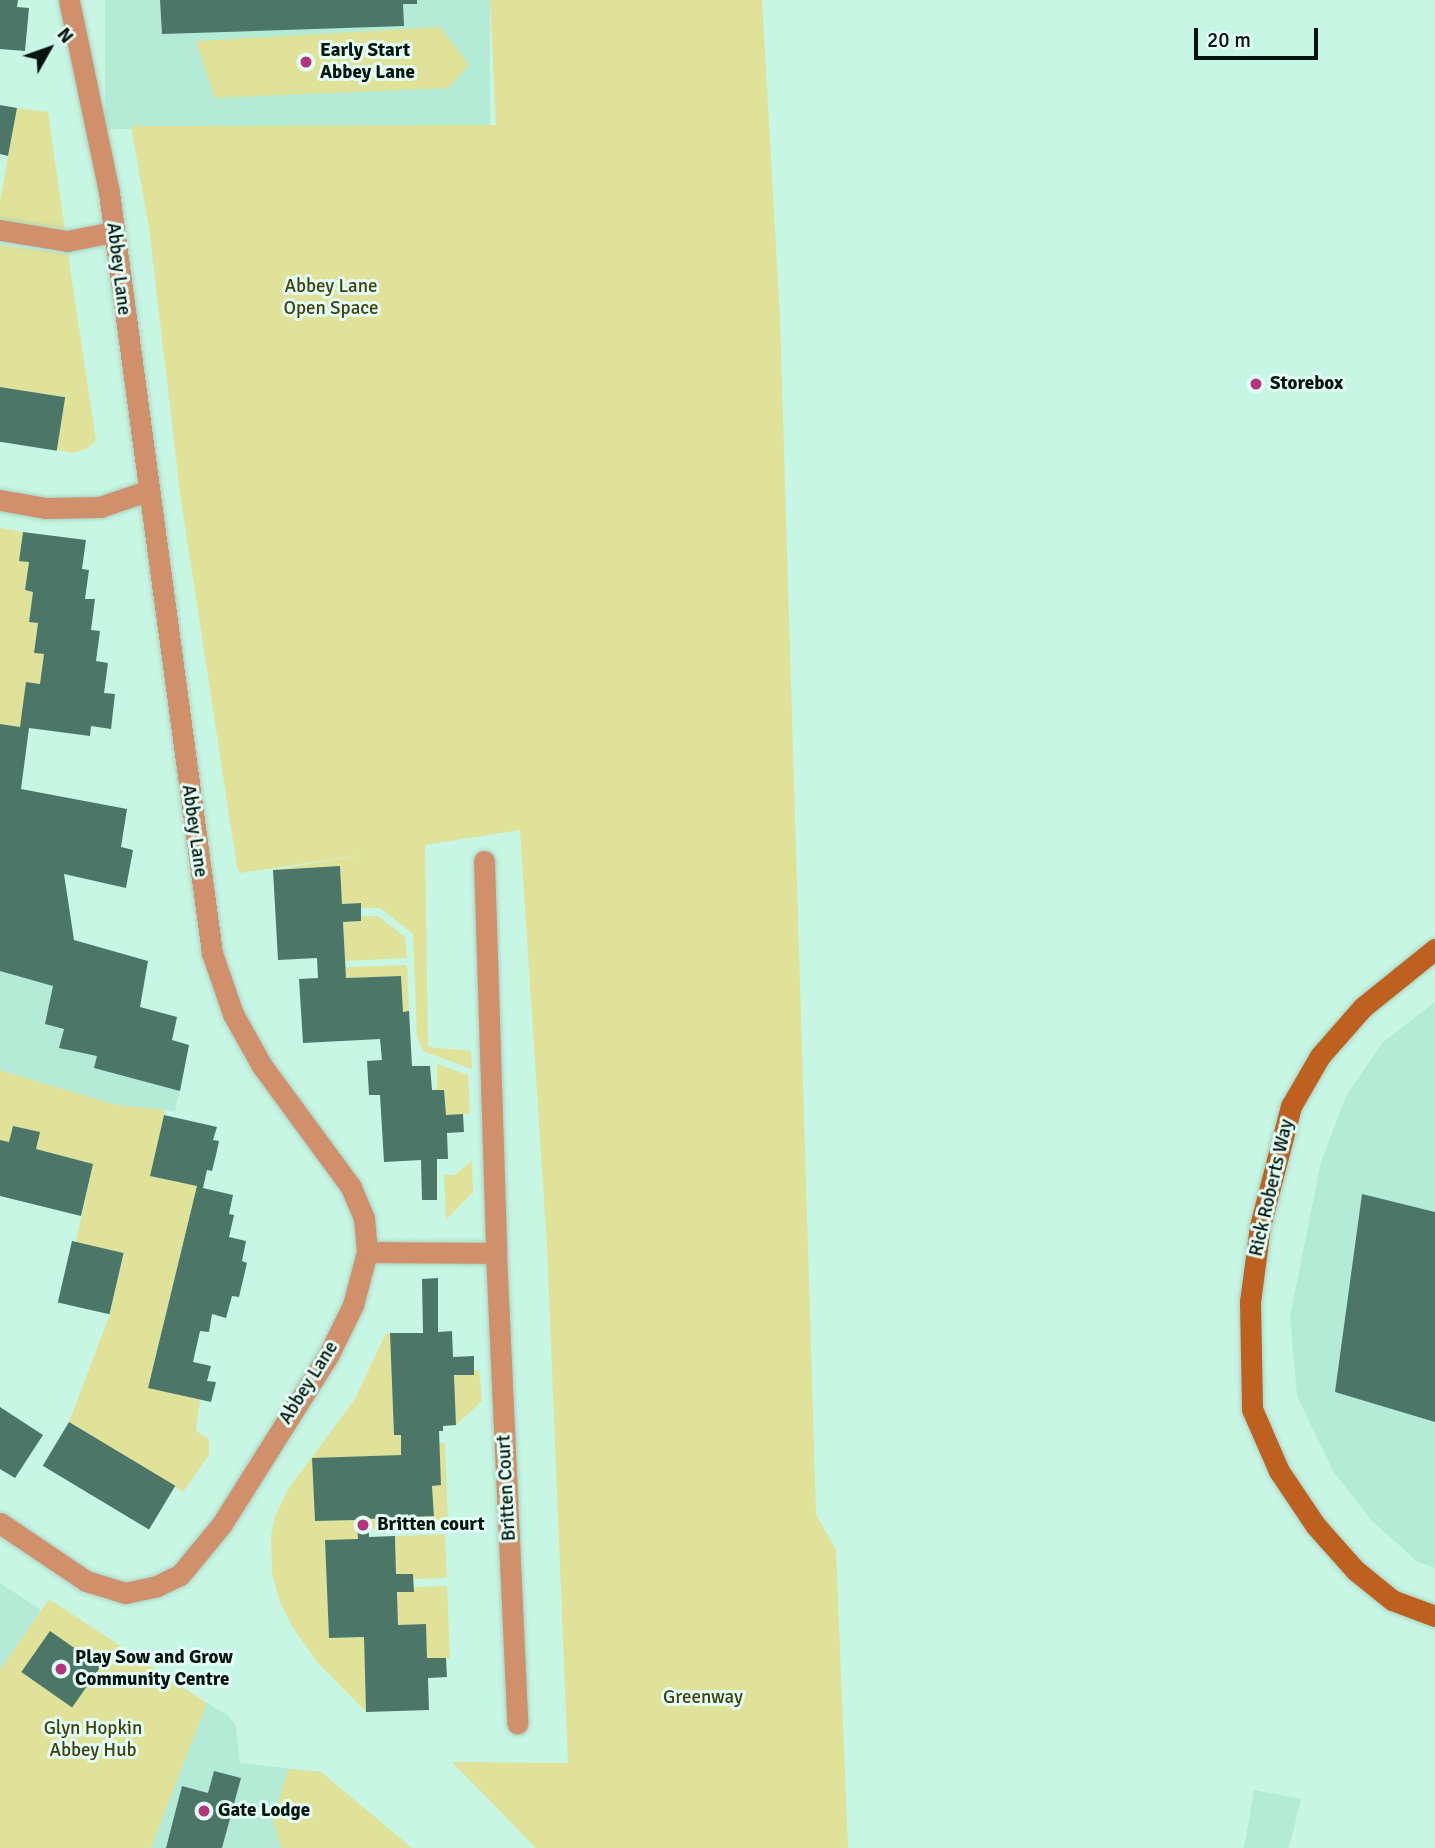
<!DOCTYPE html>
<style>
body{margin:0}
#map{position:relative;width:1435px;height:1848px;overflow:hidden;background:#c8f6e4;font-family:Signika,sans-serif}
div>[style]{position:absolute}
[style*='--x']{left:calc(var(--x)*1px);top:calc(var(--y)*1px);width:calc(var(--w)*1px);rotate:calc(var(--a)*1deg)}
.built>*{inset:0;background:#b3ebd6;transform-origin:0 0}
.green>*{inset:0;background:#dfe298}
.building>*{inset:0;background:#4c7768;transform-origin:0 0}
.roads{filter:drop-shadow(0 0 2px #a9d2c2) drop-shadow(0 0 2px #a9d2c2)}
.street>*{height:21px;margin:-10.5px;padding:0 10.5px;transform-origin:10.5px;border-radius:10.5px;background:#d0906b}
.secondary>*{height:21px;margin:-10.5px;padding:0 10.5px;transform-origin:10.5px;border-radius:10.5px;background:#be6020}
.dots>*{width:19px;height:19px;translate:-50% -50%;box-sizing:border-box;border:4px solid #e3fef4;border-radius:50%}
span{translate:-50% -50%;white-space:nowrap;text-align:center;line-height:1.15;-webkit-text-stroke:6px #e3fef4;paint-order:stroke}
.poi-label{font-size:19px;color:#04140f;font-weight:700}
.left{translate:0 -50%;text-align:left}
.street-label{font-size:19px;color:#04140f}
.park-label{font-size:19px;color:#41410d}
.north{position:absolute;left:14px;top:14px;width:70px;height:70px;-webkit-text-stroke:5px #e3fef4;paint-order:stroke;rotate:50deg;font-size:19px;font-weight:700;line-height:28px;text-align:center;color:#04140f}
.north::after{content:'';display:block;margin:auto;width:24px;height:32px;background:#04140f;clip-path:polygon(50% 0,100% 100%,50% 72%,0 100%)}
.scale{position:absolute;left:1194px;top:28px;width:124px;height:32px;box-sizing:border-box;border:4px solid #04140f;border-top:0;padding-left:9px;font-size:21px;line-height:24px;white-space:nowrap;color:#04140f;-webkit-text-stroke:5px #e3fef4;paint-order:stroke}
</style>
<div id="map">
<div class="built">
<i style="left:105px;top:0;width:385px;height:129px"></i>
<i style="clip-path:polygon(0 785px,77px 962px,139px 1007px,177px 1017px,172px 1040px,189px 1045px,175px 1111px,116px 1105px,0 1070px)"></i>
<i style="clip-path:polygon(1435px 1002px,1435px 1568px,1418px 1562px,1372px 1521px,1333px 1471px,1297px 1396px,1290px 1317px,1321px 1162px,1346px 1096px,1383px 1042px)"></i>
<i style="clip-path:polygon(0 1583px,41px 1610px,0 1670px)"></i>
<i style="clip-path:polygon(207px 1703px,229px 1716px,236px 1726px,240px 1763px,321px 1772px,412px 1848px,151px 1848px)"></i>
<i style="clip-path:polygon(1254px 1790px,1301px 1799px,1289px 1848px,1244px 1848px)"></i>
</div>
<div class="green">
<i style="clip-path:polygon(490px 0,762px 0,780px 318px,816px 1514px,836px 1550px,848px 1848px,536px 1848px,452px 1762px,568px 1763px,547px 1246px,520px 830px,425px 845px,428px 1047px,471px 1051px,472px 1069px,423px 1051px,417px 1036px,413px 934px,380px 908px,360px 908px,360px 903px,342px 904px,340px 866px,273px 870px,366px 854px,240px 873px,237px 867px,181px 500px,149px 228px,131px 126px,496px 125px)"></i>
<i style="clip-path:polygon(440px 27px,469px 65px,448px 88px,215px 98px,196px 41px)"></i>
<i style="clip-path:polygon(17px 108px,48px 112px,65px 230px,0 223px,0 201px)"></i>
<i style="clip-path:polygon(0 245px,68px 254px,96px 441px,86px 449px,74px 453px,57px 450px,65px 397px,0 387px)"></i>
<i style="clip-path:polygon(0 528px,23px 532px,19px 560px,29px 562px,25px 590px,33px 592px,29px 621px,38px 623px,34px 653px,44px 654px,40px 684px,20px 727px,0 724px)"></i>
<i style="clip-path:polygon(361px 916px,378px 916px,405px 937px,407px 958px,345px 961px,343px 922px,361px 921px)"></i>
<i style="clip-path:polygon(407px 965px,409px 1011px,403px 1012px,400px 976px,346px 978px,345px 967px)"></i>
<i style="clip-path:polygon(437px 1064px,468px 1075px,470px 1114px,446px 1115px,444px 1090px,437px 1090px)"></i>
<i style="clip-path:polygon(0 1070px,116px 1105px,165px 1110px,150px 1176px,197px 1186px,148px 1387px,200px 1400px,196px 1431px,209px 1439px,209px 1455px,183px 1492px,69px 1422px,110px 1314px,124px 1253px,76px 1242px,93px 1164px,36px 1149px,39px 1132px,13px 1126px,9px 1142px,0 1140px)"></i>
<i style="clip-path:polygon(472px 1161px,473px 1192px,446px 1220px,444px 1175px,455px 1175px)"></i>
<i style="clip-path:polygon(390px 1333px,394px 1435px,401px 1435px,401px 1455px,312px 1459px,315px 1521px,357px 1520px,358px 1539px,325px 1541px,329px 1638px,364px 1637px,366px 1712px,317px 1662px,292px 1626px,279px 1600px,272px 1572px,271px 1536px,275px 1516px,288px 1489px,355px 1399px,385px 1335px)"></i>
<i style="clip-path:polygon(474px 1370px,479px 1370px,482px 1401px,456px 1425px,454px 1375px,474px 1375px)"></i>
<i style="clip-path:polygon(439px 1443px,445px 1443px,448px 1526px,368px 1529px,368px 1519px,434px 1516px,432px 1486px,441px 1485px)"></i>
<i style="clip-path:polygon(445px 1534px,447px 1578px,414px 1579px,413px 1574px,396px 1574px,395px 1536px)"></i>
<i style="clip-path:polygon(447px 1586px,450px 1658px,427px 1658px,425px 1624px,398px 1625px,397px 1592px,413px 1592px,414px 1587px)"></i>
<i style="clip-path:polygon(49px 1599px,207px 1703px,151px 1848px,0 1848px,0 1670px)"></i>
<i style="clip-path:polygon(288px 1769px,321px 1772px,412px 1848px,281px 1848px,273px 1820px)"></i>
</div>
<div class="building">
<i style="clip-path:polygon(0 0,18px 0,17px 7px,29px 8px,25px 51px,0 49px)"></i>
<i style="clip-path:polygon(160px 0,417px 0,417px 4px,403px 4px,404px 26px,162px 34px)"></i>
<i style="clip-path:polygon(0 105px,17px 108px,8px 156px,0 154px)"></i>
<i style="left:0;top:387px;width:66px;height:54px;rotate:9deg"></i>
<i style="clip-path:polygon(23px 532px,86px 540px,82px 569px,89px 570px,85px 599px,95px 599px,91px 630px,100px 631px,96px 661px,108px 663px,104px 693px,115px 694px,111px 729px,91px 726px,90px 736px,29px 728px,21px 789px,127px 809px,121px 847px,133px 850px,126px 888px,64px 874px,74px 940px,148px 961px,140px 1007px,177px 1017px,172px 1040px,189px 1045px,180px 1091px,94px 1068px,97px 1056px,59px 1048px,64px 1029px,45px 1024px,53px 986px,0 971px,0 724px,20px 727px,26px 682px,40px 684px,44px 654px,34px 653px,38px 623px,29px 622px,33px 592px,25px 590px,29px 562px,19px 561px)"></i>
<i style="clip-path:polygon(340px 866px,342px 904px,361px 903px,361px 921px,343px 922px,346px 978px,401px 976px,403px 1012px,409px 1011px,412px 1066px,430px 1066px,432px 1090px,444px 1090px,446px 1115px,463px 1114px,464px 1132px,447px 1133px,448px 1159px,437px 1159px,437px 1200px,422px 1200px,421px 1160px,384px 1162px,380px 1095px,369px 1095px,367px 1061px,382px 1060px,380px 1039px,303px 1043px,299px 979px,318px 978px,317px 958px,278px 960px,273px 870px)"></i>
<i style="clip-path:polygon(164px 1115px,217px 1127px,213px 1140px,219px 1141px,216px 1155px,212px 1171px,207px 1170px,203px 1188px,233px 1195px,229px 1214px,234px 1215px,229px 1237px,246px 1241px,242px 1261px,247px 1263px,239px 1297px,232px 1296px,226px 1318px,212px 1314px,209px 1332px,200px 1331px,193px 1362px,211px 1366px,207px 1381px,216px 1382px,211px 1402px,148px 1388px,197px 1186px,150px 1176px)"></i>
<i style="clip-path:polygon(13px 1126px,40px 1132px,36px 1149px,93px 1164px,81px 1216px,0 1196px,0 1140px,9px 1142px)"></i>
<i style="clip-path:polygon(1362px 1194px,1435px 1212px,1435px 1422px,1335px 1392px)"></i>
<i style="left:72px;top:1241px;width:53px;height:63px;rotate:13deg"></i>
<i style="clip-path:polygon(438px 1278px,438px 1332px,452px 1331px,453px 1357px,474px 1356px,474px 1375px,454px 1375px,456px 1425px,443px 1426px,443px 1431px,439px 1431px,441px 1485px,432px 1486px,434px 1516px,368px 1519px,369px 1537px,395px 1536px,396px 1574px,413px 1574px,414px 1592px,397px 1592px,398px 1625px,426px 1624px,427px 1658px,446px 1658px,447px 1677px,428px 1678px,429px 1710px,366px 1712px,364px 1637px,329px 1638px,325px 1540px,358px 1539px,357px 1520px,315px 1521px,312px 1458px,401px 1455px,401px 1435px,394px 1435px,390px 1333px,423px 1333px,422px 1279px)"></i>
<i style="clip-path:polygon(0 1407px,43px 1435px,15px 1478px,0 1469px)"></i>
<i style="left:69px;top:1422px;width:124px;height:51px;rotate:31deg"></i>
<i style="left:50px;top:1631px;width:62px;height:50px;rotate:35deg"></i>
<i style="clip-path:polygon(214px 1771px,241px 1778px,222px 1848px,166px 1848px,182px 1786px,208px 1793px)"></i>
</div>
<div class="roads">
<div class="street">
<i style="--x:0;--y:230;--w:68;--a:9.3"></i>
<i style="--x:67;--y:241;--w:47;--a:-11.1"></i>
<i style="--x:0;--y:500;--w:47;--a:9.9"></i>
<i style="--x:46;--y:508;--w:54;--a:-1.1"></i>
<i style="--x:100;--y:507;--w:50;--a:-18.8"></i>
<i style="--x:484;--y:861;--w:392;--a:88.2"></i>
<i style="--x:496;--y:1253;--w:471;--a:87.4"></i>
<i style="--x:367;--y:1252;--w:129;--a:0.4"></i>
<i style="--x:0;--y:1523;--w:104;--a:34"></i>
<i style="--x:86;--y:1581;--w:41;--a:17.1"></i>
<i style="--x:125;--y:1593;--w:33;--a:-12"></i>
<i style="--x:157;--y:1586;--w:25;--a:-26"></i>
<i style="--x:180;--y:1575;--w:66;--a:-50.5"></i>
<i style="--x:222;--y:1524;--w:201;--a:-57.8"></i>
<i style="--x:329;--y:1354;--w:55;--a:-63.9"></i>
<i style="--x:353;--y:1305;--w:55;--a:-75.2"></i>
<i style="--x:367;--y:1252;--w:34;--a:-95"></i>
<i style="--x:364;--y:1218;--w:34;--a:-113"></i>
<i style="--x:351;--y:1187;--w:150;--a:-126.3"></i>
<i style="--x:262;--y:1066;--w:60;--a:-119.1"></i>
<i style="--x:233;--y:1014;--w:65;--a:-109"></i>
<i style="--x:212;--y:953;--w:768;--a:-97.71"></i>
<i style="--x:109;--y:192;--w:196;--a:-101.8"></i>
</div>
<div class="secondary">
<i style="--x:1435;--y:949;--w:92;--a:141.1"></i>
<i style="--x:1363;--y:1007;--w:65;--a:131.3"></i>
<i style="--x:1320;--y:1056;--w:58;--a:120.1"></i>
<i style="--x:1291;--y:1106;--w:124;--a:104.5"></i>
<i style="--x:1260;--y:1226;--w:77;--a:97.5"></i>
<i style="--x:1250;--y:1302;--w:107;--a:88.9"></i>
<i style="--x:1252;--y:1409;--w:68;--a:66.5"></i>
<i style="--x:1279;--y:1471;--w:66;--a:56.1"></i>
<i style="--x:1316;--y:1526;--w:59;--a:48.4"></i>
<i style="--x:1355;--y:1570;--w:48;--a:39"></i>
<i style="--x:1392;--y:1600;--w:46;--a:20.4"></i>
</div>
</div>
<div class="dots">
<i style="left:306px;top:62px;background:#b6347e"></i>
<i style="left:1256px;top:384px;background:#b6347e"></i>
<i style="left:363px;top:1525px;background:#b6347e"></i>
<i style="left:61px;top:1669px;background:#b6347e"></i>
<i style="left:204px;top:1811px;background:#b6347e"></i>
</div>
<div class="poi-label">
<span class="left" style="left:320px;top:62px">Early Start<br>Abbey Lane</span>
<span class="left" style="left:1270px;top:384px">Storebox</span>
<span class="left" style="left:377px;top:1525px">Britten court</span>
<span class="left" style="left:75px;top:1669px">Play Sow and Grow<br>Community Centre</span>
<span class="left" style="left:218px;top:1811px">Gate Lodge</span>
</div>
<div class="street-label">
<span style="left:118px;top:269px;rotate:83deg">Abbey Lane</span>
<span style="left:194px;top:831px;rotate:82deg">Abbey Lane</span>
<span style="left:1272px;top:1188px;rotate:-77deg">Rick Roberts Way</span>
<span style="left:309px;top:1383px;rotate:-58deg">Abbey Lane</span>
<span style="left:507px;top:1488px;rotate:-93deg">Britten Court</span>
</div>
<div class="park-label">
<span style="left:331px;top:298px">Abbey Lane<br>Open Space</span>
<span style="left:703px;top:1698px">Greenway</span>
<span style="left:93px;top:1740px">Glyn Hopkin<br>Abbey Hub</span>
</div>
<div class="north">N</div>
<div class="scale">20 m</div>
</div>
